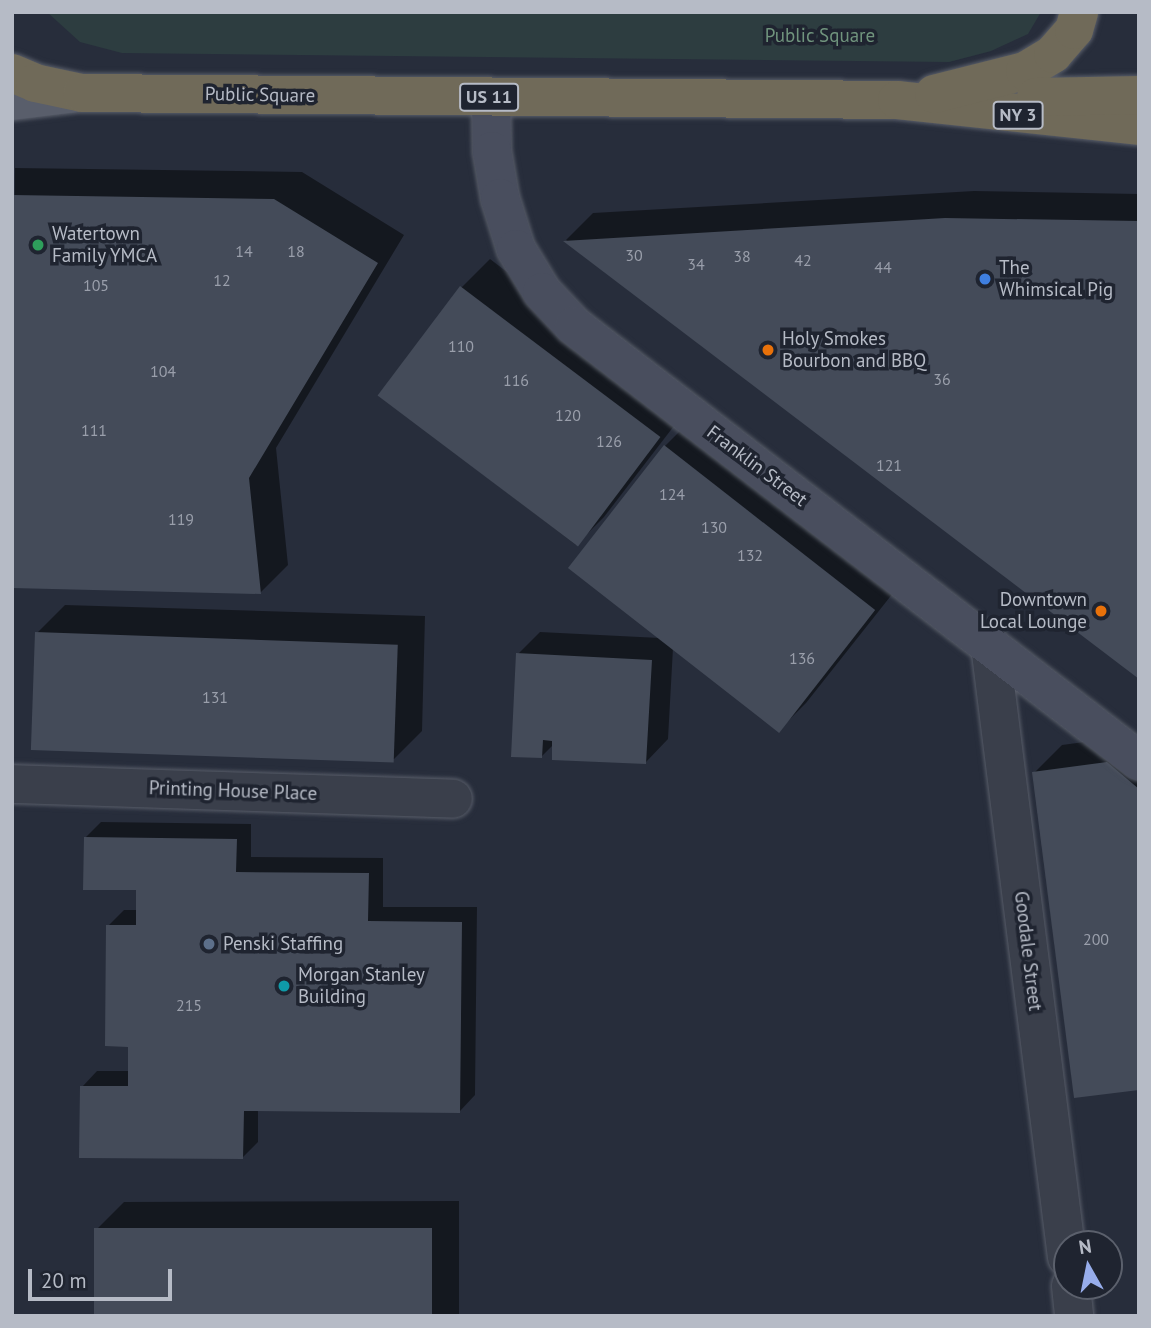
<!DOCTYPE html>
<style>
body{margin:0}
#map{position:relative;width:1151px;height:1328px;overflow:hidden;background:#272d3b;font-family:"PT Sans",sans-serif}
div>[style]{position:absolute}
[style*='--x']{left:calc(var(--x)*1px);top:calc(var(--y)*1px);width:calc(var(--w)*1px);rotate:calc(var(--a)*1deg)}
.green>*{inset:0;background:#2d3d40}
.shadow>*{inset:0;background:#0007}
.building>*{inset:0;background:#444b59;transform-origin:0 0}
.roads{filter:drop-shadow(0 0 2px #585d69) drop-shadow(0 0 2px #585d69)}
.street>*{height:38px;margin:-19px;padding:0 19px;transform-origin:19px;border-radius:19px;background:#3a3f4b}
.secondary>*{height:38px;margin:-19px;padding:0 19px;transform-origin:19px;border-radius:19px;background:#494e5e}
.primary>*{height:38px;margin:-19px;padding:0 19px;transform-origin:19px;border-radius:19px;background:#595e6b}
.highway>*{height:38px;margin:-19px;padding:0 19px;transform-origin:19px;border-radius:19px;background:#706a59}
.dots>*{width:19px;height:19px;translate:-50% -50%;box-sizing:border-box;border:4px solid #1f2430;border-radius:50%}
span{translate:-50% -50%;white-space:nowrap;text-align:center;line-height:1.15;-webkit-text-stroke:7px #1f2430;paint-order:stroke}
.number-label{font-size:16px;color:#9a9fab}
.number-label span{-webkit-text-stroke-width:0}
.shield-label span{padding:2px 5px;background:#1f2430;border:2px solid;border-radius:5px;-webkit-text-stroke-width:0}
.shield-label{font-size:18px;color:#b6bbc6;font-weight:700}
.park-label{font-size:19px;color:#70947d}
.street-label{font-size:19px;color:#b6bbc6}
.poi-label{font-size:19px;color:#b6bbc6}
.left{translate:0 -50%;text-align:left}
.right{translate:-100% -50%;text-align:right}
.frame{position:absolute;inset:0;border:14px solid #b6bbc6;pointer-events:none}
.north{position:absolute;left:1053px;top:1230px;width:70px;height:70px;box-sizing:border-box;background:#1f2430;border:2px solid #5b606c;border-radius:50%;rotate:351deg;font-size:19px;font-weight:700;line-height:28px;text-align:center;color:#b6bbc6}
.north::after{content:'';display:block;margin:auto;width:24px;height:32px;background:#97adeb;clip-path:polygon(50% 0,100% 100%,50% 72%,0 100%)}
.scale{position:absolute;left:28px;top:1269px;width:144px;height:32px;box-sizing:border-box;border:4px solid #b6bbc6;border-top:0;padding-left:9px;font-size:21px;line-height:24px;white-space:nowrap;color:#b6bbc6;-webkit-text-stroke:5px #1f2430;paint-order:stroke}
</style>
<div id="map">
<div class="green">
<i style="clip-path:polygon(47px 12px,1041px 12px,1028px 34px,991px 51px,949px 62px,122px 53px,80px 42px)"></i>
</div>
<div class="shadow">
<i style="clip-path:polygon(15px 168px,302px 172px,404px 235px,276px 448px,288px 565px,260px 593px,12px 586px)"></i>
<i style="clip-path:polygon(974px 191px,1139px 194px,1138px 677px,566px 240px,593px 213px)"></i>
<i style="clip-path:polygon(490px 259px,687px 409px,604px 517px,576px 545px,379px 395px,462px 287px)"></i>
<i style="clip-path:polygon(693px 418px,901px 583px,806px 703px,778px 731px,673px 648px,668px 739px,646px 762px,554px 744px,542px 756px,518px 654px,540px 632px,660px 638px,665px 446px)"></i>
<i style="clip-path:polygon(65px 605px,425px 616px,422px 731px,394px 759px,37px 633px)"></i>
<i style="clip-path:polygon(1136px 735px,1139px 738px,1139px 1088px,1034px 773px,1062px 745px)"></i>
<i style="clip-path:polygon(101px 822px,251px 824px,251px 857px,383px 858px,383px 907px,477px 907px,475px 1095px,460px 1111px,258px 1109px,258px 1142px,242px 1158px,82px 1087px,97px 1071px,130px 1071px,130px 1045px,108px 926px,124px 910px,138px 910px,138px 889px,85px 838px)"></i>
<i style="clip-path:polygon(459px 1201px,459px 1316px,96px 1316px,96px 1230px,124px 1202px)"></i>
</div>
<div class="building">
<i style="clip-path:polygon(12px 195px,274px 199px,378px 263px,249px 478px,261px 594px,12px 588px)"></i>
<i style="clip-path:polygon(945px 218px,1139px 221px,1139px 679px,563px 241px)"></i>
<i style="left:460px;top:286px;width:251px;height:137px;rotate:37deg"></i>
<i style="left:664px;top:445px;width:268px;height:156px;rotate:38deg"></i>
<i style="left:35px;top:632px;width:363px;height:118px;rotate:2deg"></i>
<i style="clip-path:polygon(516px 653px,652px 660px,646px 764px,552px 760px,552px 741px,543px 740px,542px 758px,511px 757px)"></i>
<i style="clip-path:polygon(1107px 762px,1139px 789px,1139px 1090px,1074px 1098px,1032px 772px)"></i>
<i style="clip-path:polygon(84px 837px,237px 839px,236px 872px,369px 873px,368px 921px,462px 922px,460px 1113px,244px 1111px,243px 1159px,79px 1158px,80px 1086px,128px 1086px,128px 1047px,105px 1046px,106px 925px,136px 925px,136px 890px,83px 890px)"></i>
<i style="left:432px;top:1228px;width:88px;height:338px;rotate:90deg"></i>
</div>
<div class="roads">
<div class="street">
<i style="--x:990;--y:645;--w:617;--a:82.83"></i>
<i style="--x:12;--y:784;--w:441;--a:1.9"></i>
<i style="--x:1071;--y:1286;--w:30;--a:84"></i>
</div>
<div class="secondary">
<i style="--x:491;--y:97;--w:54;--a:88.9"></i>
<i style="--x:492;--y:151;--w:48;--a:80.3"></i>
<i style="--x:500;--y:198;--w:53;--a:72.6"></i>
<i style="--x:516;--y:249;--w:50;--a:58.8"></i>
<i style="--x:542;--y:292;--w:47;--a:46.7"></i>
<i style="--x:574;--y:326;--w:713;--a:37.59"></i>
</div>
<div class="primary">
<i style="--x:12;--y:101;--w:64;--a:-7.1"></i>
</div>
<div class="highway">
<i style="--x:12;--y:73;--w:25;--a:23"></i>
<i style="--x:35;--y:83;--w:48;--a:12"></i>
<i style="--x:82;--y:93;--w:815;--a:0.49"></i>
<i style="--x:897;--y:100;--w:243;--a:6.1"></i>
<i style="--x:934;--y:94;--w:94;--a:-14.2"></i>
<i style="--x:1025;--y:71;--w:33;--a:-31"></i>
<i style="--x:1053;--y:54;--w:32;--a:-49"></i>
<i style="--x:1074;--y:30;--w:19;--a:-74"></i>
<i style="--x:1036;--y:97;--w:103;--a:-1.1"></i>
</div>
</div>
<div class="dots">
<i style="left:38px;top:245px;background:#2e9e5b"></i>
<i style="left:985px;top:279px;background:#3f7fe0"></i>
<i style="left:768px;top:350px;background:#e8710a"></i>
<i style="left:1101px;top:611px;background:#e8710a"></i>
<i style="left:209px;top:944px;background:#5c6f8a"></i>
<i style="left:284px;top:986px;background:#0f9aa8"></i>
</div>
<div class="number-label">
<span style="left:244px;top:251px">14</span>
<span style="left:296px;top:251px">18</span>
<span style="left:634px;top:255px">30</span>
<span style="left:742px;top:256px">38</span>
<span style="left:803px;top:260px">42</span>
<span style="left:696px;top:264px">34</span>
<span style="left:883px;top:267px">44</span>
<span style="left:222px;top:280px">12</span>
<span style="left:96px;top:285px">105</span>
<span style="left:461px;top:346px">110</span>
<span style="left:163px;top:371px">104</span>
<span style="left:942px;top:379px">36</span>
<span style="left:516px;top:380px">116</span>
<span style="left:568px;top:415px">120</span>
<span style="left:94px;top:430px">111</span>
<span style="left:609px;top:441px">126</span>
<span style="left:889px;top:465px">121</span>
<span style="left:672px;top:494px">124</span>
<span style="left:181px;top:519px">119</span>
<span style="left:714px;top:527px">130</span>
<span style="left:750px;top:555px">132</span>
<span style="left:802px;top:658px">136</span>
<span style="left:215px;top:697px">131</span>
<span style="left:1096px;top:939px">200</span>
<span style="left:189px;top:1005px">215</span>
</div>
<div class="shield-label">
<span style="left:489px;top:97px">US 11</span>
<span style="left:1018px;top:115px">NY 3</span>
</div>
<div class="park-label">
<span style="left:820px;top:36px">Public Square</span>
</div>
<div class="street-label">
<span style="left:260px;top:95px;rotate:1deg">Public Square</span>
<span style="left:757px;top:466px;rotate:37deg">Franklin Street</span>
<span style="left:233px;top:791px;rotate:2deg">Printing House Place</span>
<span style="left:1028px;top:951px;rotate:83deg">Goodale Street</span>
</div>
<div class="poi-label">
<span class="left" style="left:52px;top:245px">Watertown<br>Family YMCA</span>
<span class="left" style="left:999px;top:279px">The<br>Whimsical Pig</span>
<span class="left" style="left:782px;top:350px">Holy Smokes<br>Bourbon and BBQ</span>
<span class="right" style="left:1087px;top:611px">Downtown<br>Local Lounge</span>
<span class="left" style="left:223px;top:944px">Penski Staffing</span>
<span class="left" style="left:298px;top:986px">Morgan Stanley<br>Building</span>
</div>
<div class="frame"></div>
<div class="north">N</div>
<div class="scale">20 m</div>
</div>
